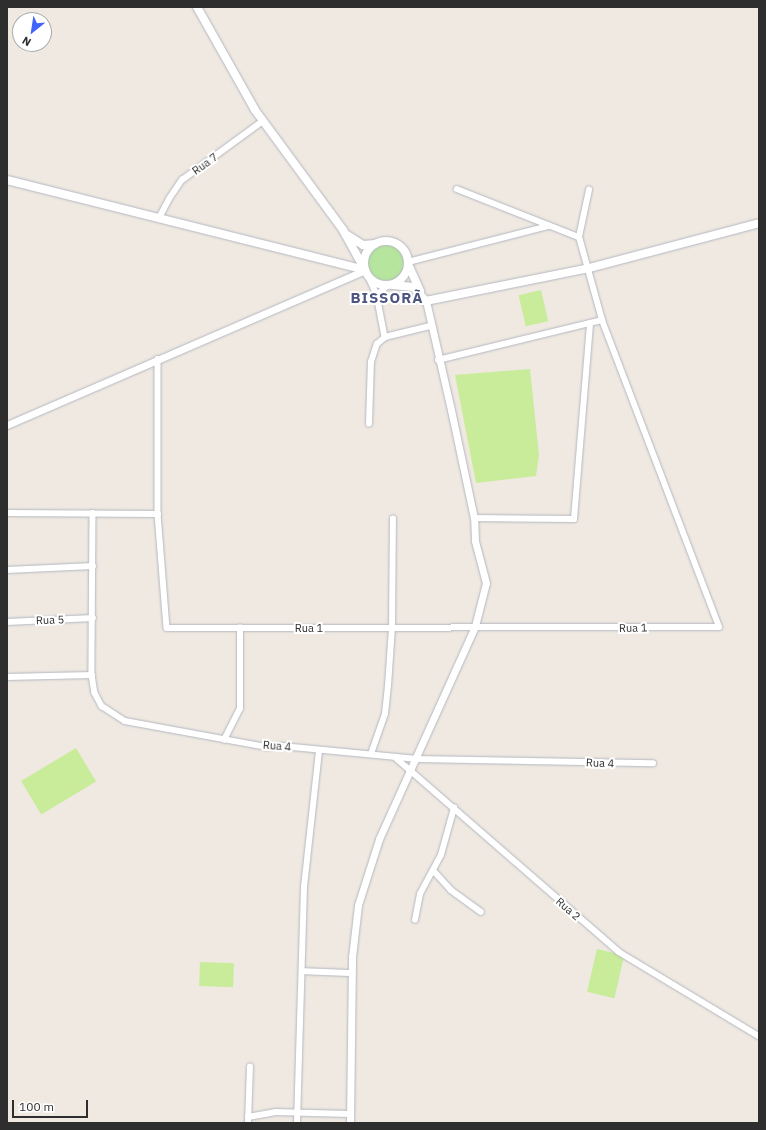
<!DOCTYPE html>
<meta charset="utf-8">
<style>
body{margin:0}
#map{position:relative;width:766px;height:1130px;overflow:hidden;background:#efe9e1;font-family:"IBM Plex Sans",sans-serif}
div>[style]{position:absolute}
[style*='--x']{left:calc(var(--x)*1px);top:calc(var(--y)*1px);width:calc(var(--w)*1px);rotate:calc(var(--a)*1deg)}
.green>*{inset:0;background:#b6e59e}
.round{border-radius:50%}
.pitch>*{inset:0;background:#c9ec9a;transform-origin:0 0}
.roads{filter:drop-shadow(0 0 1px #b4b7c1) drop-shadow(0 0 1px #b4b7c1)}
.minor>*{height:5.5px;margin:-2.75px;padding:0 2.75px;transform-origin:2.75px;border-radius:2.75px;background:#fff}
.tertiary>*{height:7px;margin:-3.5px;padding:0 3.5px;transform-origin:3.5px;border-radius:3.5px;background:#fff}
.secondary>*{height:8px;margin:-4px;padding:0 4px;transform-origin:4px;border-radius:4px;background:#fff}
.secondary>.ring{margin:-4px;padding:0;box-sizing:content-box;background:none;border:8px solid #fff;border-radius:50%}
span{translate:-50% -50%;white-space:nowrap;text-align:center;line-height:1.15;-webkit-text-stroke:4px #fff;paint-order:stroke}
.street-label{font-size:11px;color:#2e2e2e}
.district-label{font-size:15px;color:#4d5680;font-weight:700;letter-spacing:1px}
.frame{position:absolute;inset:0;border:8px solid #2e2e2e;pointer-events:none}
.north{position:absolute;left:12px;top:12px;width:40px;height:40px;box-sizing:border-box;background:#fff;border:1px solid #ababab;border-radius:50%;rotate:210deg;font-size:11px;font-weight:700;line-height:16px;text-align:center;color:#2e2e2e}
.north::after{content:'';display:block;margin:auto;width:14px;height:18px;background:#4264fb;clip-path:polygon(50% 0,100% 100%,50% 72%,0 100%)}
.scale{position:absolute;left:12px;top:1100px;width:76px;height:18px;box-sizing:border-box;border:2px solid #2e2e2e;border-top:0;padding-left:5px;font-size:12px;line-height:14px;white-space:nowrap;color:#2e2e2e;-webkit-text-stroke:3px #fff;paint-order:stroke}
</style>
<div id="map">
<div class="green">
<i class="round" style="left:368px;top:245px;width:36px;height:36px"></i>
</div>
<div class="pitch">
<i style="left:541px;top:290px;width:32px;height:23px;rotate:77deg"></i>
<i style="clip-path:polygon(530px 369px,539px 455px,536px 476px,476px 483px,455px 375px)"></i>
<i style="left:76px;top:748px;width:39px;height:64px;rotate:59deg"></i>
<i style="left:597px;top:949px;width:28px;height:44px;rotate:13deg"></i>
<i style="left:200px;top:962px;width:34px;height:24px;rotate:2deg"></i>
</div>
<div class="roads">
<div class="minor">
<i style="--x:457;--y:189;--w:131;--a:21.5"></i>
<i style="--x:159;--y:218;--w:21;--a:-62"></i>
<i style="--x:169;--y:199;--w:23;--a:-56"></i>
<i style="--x:182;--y:180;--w:100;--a:-36.1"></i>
<i style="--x:408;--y:262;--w:145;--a:-14.4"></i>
<i style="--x:369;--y:277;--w:20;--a:66"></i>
<i style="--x:377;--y:295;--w:43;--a:79.2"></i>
<i style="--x:377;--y:295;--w:15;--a:-42"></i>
<i style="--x:158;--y:359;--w:155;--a:90"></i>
<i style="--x:158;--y:514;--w:114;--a:85.5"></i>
<i style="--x:167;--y:628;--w:552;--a:-0.1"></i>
<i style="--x:719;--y:627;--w:329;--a:-110.9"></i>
<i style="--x:602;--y:320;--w:86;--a:-105.5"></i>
<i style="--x:579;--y:237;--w:48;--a:-78"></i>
<i style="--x:438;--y:360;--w:169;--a:-13.7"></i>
<i style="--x:369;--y:424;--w:62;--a:-88.2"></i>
<i style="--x:371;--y:362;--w:19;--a:-72"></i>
<i style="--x:377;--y:344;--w:11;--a:-41"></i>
<i style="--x:385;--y:337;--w:46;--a:-13.7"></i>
<i style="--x:7;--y:513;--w:151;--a:0.4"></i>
<i style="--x:93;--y:513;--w:162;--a:90.4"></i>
<i style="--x:92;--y:675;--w:18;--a:81"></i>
<i style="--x:95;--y:693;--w:15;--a:62"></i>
<i style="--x:102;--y:706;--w:27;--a:33"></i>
<i style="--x:125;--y:721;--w:143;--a:10.4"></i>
<i style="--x:266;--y:747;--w:16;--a:-4"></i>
<i style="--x:282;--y:746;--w:136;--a:5.5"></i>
<i style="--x:417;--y:759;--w:236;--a:1"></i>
<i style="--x:474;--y:518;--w:100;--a:0.6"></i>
<i style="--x:574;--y:519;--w:196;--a:-85.3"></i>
<i style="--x:7;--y:570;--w:86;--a:-2.7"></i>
<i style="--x:7;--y:622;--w:86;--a:-2.7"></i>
<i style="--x:7;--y:677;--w:85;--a:-1.3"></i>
<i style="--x:224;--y:740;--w:35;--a:-63"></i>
<i style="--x:240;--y:709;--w:81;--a:-90"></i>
<i style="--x:371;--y:754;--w:42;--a:-70.7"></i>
<i style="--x:385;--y:714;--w:28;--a:-84"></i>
<i style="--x:388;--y:686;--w:59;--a:-86.1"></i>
<i style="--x:392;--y:627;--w:108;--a:-89.5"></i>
<i style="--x:395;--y:757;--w:297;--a:41"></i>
<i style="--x:619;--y:952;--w:163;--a:31"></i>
<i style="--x:434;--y:871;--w:25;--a:48"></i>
<i style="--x:451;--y:890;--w:37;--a:36"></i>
<i style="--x:415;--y:920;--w:26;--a:-79"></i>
<i style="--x:420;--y:894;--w:44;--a:-61.7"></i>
<i style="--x:441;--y:855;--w:49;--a:-74.5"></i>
<i style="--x:302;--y:971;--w:50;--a:2.3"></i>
<i style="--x:248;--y:1117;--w:27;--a:-10"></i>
<i style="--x:275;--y:1112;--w:75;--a:1.5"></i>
<i style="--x:248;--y:1123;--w:56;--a:-88"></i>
<i style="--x:297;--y:1123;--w:236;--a:-88.3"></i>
<i style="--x:304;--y:887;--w:137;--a:-83.7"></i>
</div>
<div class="tertiary">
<i style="--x:7;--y:425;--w:390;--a:-23.4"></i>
<i style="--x:350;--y:1123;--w:166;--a:-89.3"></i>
<i style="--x:352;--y:957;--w:52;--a:-83.4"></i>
<i style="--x:358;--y:905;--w:69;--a:-72.3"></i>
<i style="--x:379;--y:839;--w:234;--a:-65.7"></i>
<i style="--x:475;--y:626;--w:44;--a:-75.7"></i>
<i style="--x:486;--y:583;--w:43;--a:-104.7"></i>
<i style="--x:475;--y:541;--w:23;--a:-92"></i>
<i style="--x:474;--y:518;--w:110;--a:-102"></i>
<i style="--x:451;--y:410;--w:112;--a:-102.9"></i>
</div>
<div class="secondary">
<i style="--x:197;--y:7;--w:118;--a:60.6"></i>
<i style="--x:255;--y:110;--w:149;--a:53.7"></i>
<i style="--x:343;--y:230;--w:46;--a:61.2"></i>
<i style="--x:7;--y:180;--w:369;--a:14.1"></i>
<i style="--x:347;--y:235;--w:19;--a:32"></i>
<i style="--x:363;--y:245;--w:12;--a:-5"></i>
<i class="ring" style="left:364px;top:241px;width:36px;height:36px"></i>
<i style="--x:408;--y:264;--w:30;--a:66"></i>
<i style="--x:393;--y:285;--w:20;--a:6"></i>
<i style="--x:413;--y:287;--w:19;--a:47"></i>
<i style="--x:426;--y:301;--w:166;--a:-11.4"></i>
<i style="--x:589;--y:268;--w:176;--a:-14.8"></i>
</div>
</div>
<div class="street-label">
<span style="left:205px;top:164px;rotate:-36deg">Rua 7</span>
<span style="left:50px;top:620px;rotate:-2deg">Rua 5</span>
<span style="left:309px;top:628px">Rua 1</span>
<span style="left:633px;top:628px;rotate:-1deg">Rua 1</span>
<span style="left:277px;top:746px;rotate:4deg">Rua 4</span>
<span style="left:600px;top:763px;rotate:2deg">Rua 4</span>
<span style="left:568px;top:909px;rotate:41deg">Rua 2</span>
</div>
<div class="district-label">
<span style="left:387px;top:298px">BISSORÃ</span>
</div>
<div class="frame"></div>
<div class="north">N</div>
<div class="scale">100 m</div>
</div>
